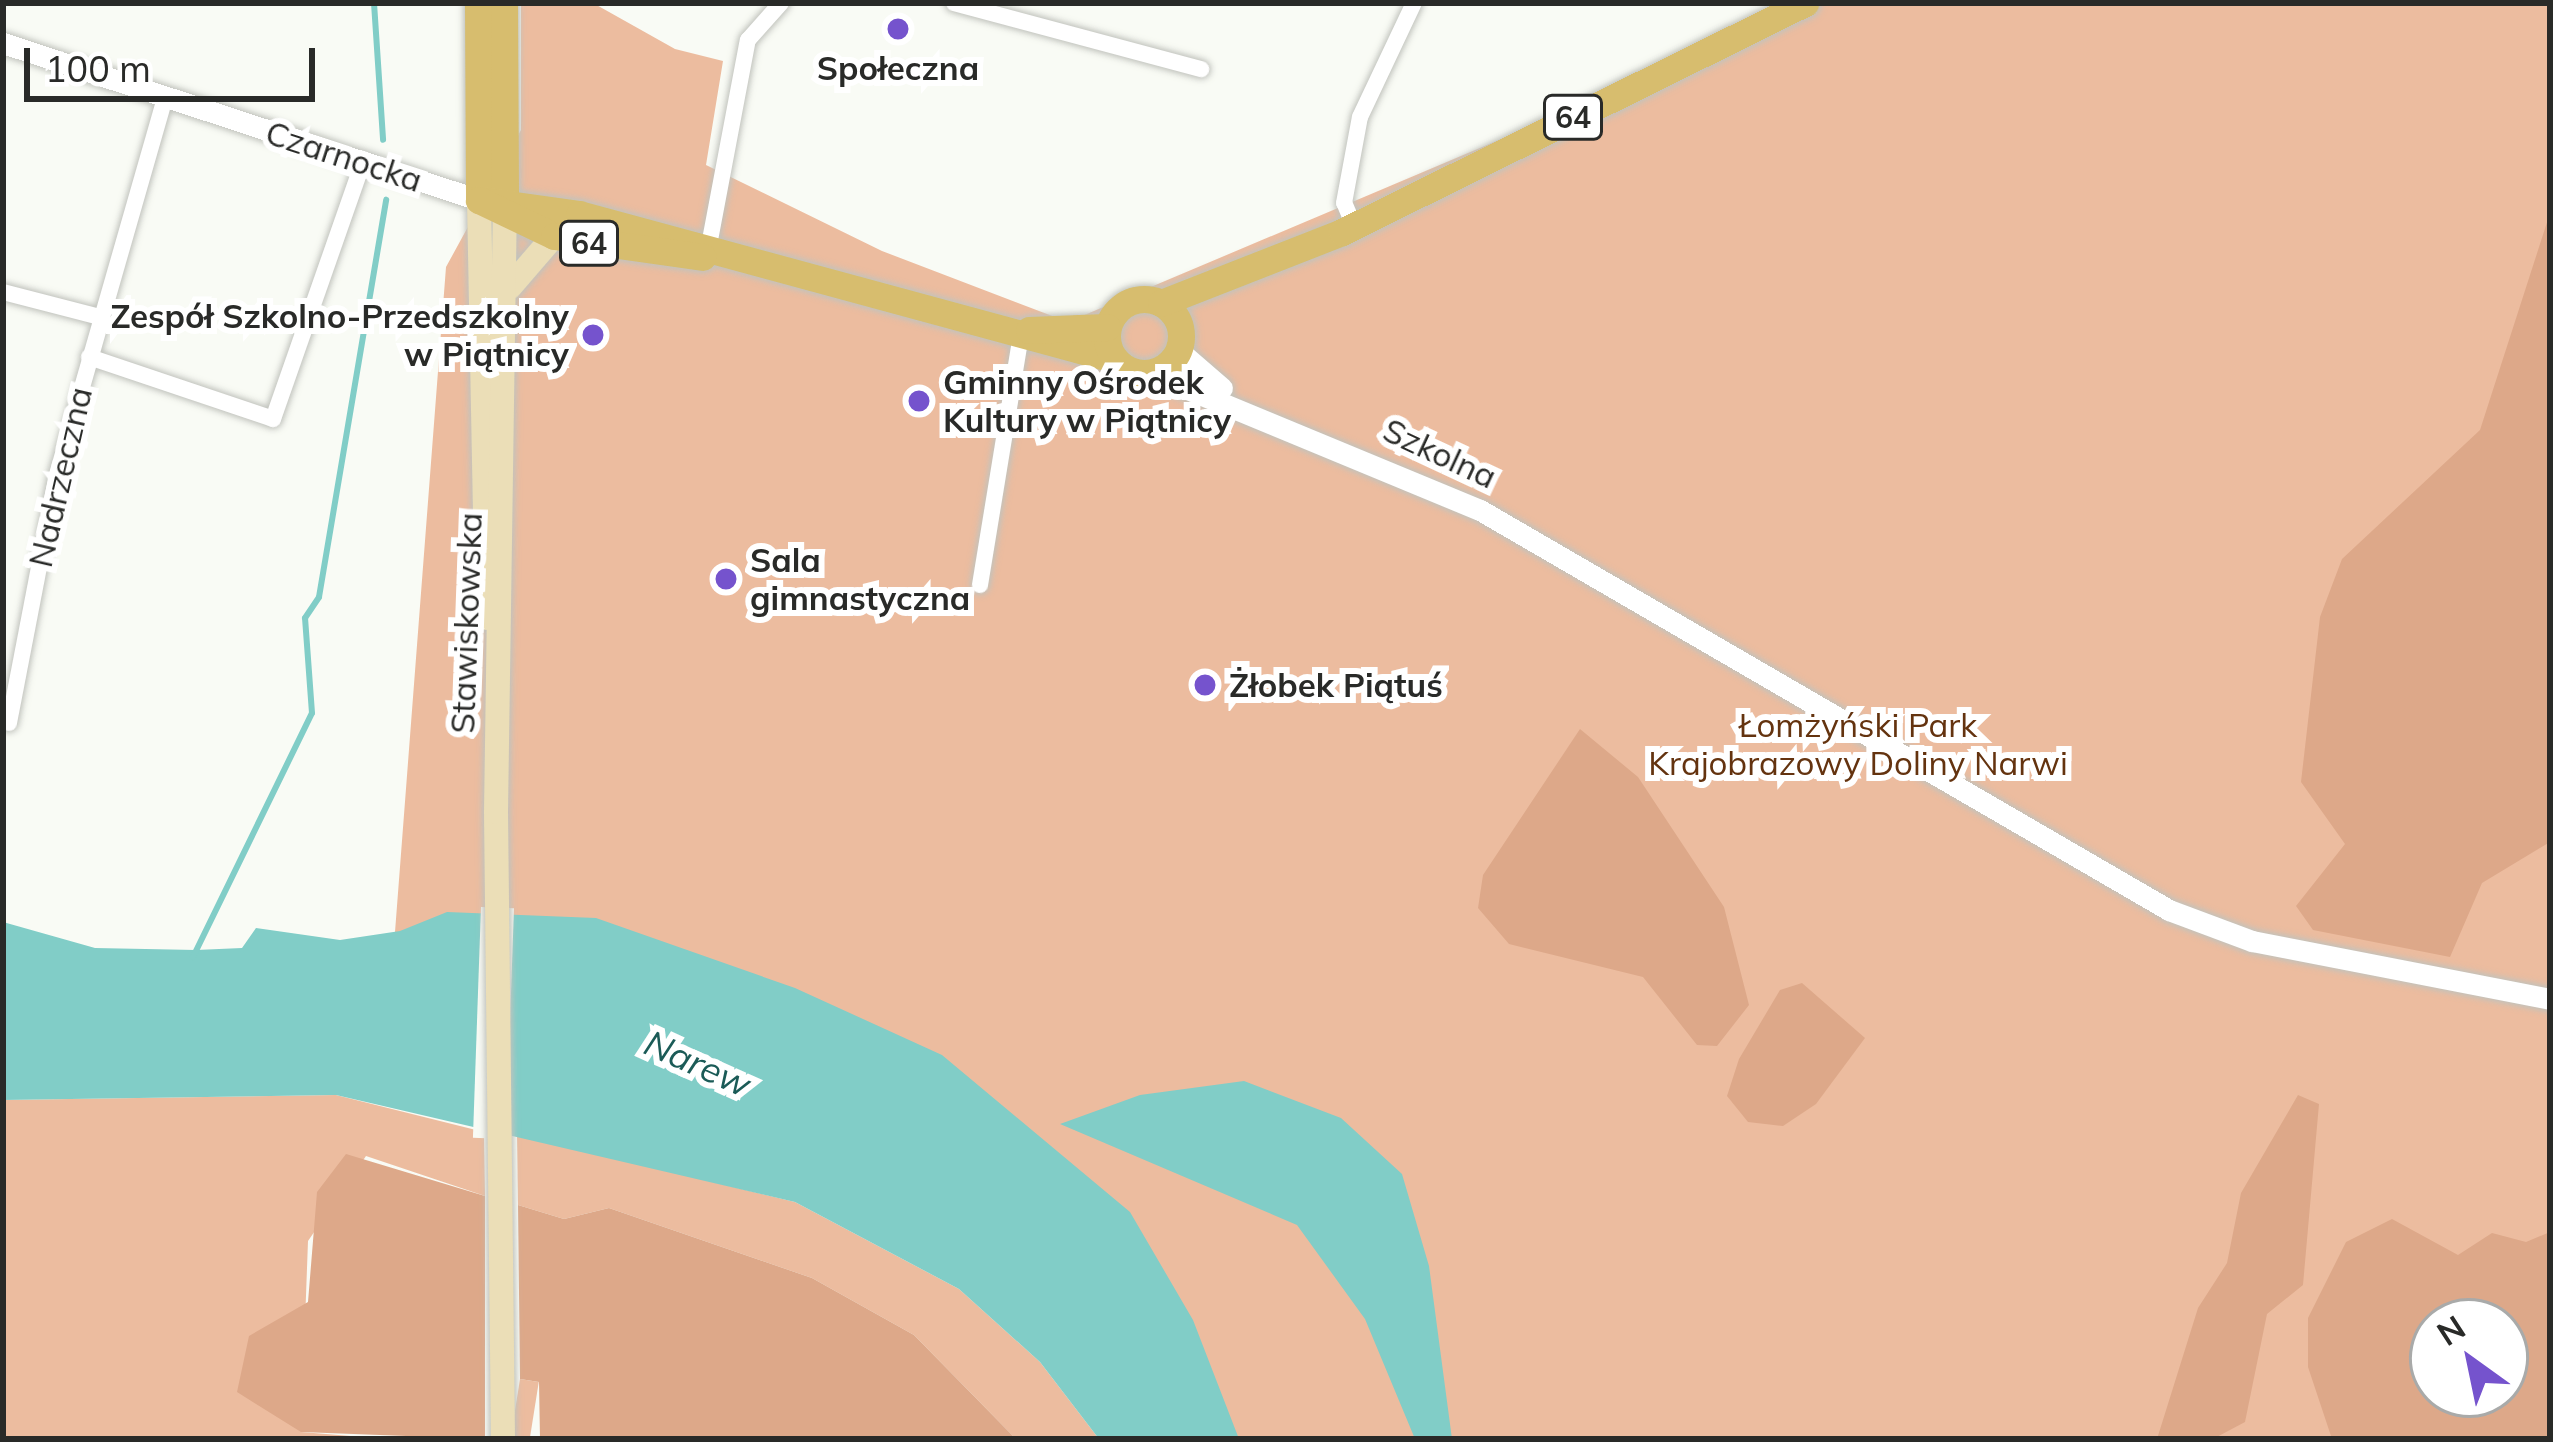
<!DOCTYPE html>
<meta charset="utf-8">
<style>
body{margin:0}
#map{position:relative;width:2553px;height:1442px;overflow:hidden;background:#f9fbf5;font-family:Mulish,sans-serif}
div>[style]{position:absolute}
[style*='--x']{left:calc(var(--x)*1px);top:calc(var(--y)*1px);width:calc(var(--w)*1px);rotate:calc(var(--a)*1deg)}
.green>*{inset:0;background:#ecbc9f;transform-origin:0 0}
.forest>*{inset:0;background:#dda889}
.water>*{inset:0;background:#81cdc7}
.pier>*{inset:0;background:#f9fbf5;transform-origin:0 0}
.stream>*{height:6px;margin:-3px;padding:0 3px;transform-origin:3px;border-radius:3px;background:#81cdc7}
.roads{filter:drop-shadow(0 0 3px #c1c3bd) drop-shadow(0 0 3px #c1c3bd)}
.minor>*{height:16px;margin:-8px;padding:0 8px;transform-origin:8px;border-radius:8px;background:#fff}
.tertiary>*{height:21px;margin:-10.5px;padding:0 10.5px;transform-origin:10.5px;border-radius:10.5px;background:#fff}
.secondary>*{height:24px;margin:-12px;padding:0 12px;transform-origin:12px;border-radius:12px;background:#ebdeb7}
.primary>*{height:27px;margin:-13.5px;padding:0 13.5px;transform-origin:13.5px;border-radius:13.5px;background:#d7bd6e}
.primary>.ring{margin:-13.5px;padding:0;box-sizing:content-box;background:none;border:27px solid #d7bd6e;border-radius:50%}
.dots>*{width:33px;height:33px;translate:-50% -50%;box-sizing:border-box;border:6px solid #fff;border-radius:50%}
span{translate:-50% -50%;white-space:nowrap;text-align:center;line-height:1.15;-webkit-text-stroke:12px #fff;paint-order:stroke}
.shield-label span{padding:3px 9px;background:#fff;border:3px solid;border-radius:9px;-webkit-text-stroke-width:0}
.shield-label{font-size:30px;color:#292a28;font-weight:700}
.poi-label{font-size:33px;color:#292a28;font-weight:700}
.right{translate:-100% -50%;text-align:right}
.left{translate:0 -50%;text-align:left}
.street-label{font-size:33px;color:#292a28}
.park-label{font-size:33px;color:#64330f}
.water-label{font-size:36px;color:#1b5b57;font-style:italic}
.frame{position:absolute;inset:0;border:6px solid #292a28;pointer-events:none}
.north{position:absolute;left:2409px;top:1298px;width:120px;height:120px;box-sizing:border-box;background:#fff;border:3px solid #a9aaa9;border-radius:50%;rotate:327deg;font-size:33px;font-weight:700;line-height:48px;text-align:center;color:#292a28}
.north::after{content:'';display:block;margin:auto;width:42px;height:54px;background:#7553cd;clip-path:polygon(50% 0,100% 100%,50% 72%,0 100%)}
.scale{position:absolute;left:24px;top:48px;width:291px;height:54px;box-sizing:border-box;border:6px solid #292a28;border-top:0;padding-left:15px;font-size:36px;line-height:42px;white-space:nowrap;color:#292a28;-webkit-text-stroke:9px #fff;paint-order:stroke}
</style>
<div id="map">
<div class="green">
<i style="clip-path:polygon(evenodd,521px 3px,593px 3px,675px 49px,723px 61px,706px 165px,882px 251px,1068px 322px,1823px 3px,2550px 3px,2550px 1439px,1142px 1439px,1011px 1191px,395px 932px,446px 267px,521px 130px,521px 3px,2433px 1322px,2505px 1322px,2505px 1394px,2433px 1394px,2433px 1322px)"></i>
<i style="clip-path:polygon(336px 1095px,484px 1132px,485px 1196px,366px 1156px,308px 1241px,301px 1432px,388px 1439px,3px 1439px,3px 1100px)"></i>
<i style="clip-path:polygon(517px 1134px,795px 1202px,959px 1289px,1040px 1362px,1099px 1439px,1016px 1439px,914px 1335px,812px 1278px,609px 1208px,564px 1219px,518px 1205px)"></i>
<i style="left:520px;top:1379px;width:19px;height:60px;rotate:9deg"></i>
</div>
<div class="forest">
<i style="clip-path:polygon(2550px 213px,2550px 842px,2482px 883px,2450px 957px,2313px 930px,2296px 906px,2345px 844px,2301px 782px,2320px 617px,2342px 559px,2480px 430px)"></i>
<i style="clip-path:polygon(1580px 729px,1638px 777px,1724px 907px,1749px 1005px,1717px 1046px,1697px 1045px,1643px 977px,1509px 944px,1478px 908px,1483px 875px)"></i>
<i style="clip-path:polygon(1802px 983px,1865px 1038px,1816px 1104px,1783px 1126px,1748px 1122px,1727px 1096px,1739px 1059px,1780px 990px)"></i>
<i style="clip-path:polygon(2298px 1095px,2319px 1104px,2303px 1285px,2267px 1314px,2245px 1422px,2213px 1439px,2157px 1439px,2198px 1308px,2227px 1263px,2241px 1193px)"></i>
<i style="clip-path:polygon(346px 1154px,485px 1196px,485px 1439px,301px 1432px,237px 1392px,249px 1336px,308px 1302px,317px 1192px)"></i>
<i style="clip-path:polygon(518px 1205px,564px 1219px,609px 1208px,812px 1278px,914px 1335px,1016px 1439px,540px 1439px,539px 1382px,520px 1379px)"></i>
<i style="clip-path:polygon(evenodd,2392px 1219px,2458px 1255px,2492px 1233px,2526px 1242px,2550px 1232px,2550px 1439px,2332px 1439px,2308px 1367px,2308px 1318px,2346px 1242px,2392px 1219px,2505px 1322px,2505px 1394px,2433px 1394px,2433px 1322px,2505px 1322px)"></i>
</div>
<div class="water">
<i style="clip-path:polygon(447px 912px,596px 918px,795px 988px,942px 1055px,1130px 1212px,1193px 1320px,1239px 1439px,1099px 1439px,1040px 1362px,959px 1289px,795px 1202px,336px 1095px,3px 1100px,3px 922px,95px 948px,196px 950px,242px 948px,256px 928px,340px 940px,400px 931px)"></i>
<i style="clip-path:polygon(1244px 1081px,1341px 1118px,1402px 1174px,1429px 1266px,1452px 1439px,1415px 1439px,1365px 1319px,1297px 1225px,1060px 1124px,1140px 1095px)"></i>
</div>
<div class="pier">
<i style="left:481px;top:907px;width:33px;height:231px;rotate:2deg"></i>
</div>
<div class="stream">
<i style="--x:374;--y:3;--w:137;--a:86.2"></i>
<i style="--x:193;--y:957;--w:271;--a:-64"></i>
<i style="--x:312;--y:713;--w:95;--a:-94.2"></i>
<i style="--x:305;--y:618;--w:25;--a:-56"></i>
<i style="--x:319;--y:597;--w:403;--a:-80.4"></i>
</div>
<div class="roads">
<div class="minor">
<i style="--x:954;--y:3;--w:256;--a:15"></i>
<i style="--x:1354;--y:226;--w:25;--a:-113"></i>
<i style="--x:1344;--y:203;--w:87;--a:-79.5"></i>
<i style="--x:1360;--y:117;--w:126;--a:-64.7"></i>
<i style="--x:707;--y:256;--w:220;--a:-79.3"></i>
<i style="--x:748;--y:40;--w:50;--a:-48.3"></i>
<i style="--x:3;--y:292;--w:100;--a:14.5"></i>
<i style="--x:89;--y:357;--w:194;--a:18.6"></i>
<i style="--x:273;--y:419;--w:272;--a:-70.7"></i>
<i style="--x:980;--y:585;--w:247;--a:-80.7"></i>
<i style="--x:9;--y:723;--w:249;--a:-79.1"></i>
<i style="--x:56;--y:478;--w:396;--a:-74"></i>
</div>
<div class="tertiary">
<i style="--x:3;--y:43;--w:501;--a:18.25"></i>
<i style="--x:1178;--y:350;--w:58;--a:40.8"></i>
<i style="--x:1149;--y:373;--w:358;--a:22.5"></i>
<i style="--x:1480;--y:510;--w:797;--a:30.14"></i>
<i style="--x:2169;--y:910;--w:89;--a:20.5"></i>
<i style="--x:2252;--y:941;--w:304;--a:11"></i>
</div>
<div class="secondary">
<i style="--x:479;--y:200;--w:418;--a:88.9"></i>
<i style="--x:510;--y:287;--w:67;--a:-49.2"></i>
<i style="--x:503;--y:1439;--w:627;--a:-90.64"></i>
<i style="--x:496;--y:812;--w:616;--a:-89.16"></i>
</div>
<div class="primary">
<i style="--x:478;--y:3;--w:197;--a:89.7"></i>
<i style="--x:504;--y:3;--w:193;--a:89.7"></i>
<i style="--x:479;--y:200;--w:101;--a:8"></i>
<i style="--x:579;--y:214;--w:553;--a:15.19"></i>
<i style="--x:479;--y:200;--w:83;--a:25.6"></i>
<i style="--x:554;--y:236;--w:150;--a:8"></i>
<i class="ring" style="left:1107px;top:299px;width:47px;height:47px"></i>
<i style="--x:1161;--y:303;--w:194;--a:-21.4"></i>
<i style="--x:1342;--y:232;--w:517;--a:-26.32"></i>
<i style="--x:1029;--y:330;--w:78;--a:-2.2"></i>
</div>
</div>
<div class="dots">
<i style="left:898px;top:29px;background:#7553cd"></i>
<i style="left:593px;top:335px;background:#7553cd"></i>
<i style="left:919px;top:401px;background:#7553cd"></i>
<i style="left:726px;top:579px;background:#7553cd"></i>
<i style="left:1205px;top:685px;background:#7553cd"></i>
</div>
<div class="shield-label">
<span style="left:1573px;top:117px">64</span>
<span style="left:589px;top:243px">64</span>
</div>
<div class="poi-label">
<span style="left:898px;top:68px">Społeczna</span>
<span class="right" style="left:569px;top:335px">Zespół Szkolno-Przedszkolny<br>w Piątnicy</span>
<span class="left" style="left:943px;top:401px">Gminny Ośrodek<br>Kultury w Piątnicy</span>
<span class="left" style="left:750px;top:579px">Sala<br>gimnastyczna</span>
<span class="left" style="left:1229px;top:685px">Żłobek Piątuś</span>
</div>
<div class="street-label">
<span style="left:344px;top:156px;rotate:18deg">Czarnocka</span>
<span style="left:1440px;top:453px;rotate:25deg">Szkolna</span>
<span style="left:60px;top:477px;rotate:-77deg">Nadrzeczna</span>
<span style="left:466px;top:623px;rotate:-88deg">Stawiskowska</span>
</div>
<div class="park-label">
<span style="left:1858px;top:744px">Łomżyński Park<br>Krajobrazowy Doliny Narwi</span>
</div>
<div class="water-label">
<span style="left:698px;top:1063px;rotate:24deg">Narew</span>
</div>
<div class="frame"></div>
<div class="north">N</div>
<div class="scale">100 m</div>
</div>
